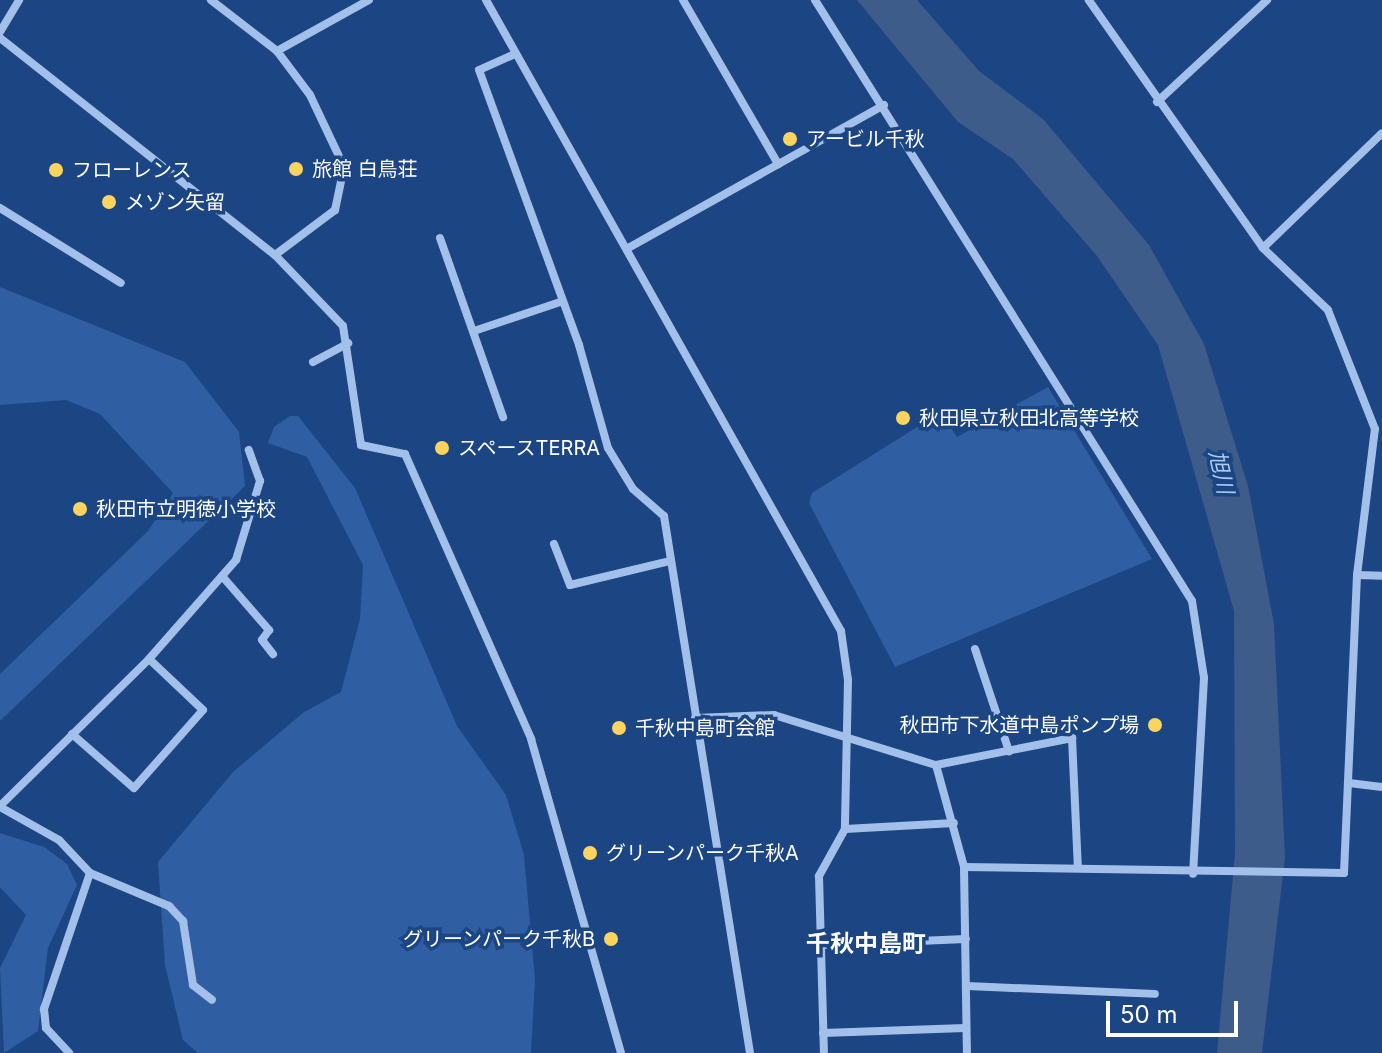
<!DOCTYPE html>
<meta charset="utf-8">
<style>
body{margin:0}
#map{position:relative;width:1382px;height:1053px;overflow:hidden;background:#1c4583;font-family:Inter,"Noto Sans JP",sans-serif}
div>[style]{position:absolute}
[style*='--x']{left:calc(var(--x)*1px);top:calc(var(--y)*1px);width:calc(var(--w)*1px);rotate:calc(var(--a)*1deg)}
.green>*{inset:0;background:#2f5ea2}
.water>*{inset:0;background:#3d5c8a}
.minor>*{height:8px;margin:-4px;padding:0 4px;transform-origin:4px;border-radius:4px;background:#a2c0ea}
.dots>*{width:22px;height:22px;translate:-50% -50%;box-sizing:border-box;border:4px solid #1c4583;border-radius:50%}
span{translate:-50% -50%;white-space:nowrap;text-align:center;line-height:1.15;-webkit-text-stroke:7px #1c4583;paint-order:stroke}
.poi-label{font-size:20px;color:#fff}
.left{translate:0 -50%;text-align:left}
.right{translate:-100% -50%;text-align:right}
.water-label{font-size:22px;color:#adcaf2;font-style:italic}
.quarter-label{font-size:24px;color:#fff;font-weight:700}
.scale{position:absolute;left:1106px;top:1001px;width:132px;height:36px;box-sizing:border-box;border:4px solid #fff;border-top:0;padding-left:10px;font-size:24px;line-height:28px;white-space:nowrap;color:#fff;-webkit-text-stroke:6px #1c4583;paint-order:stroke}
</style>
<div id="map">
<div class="green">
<i style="clip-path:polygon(0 287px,185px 362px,239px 432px,245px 486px,0 721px,0 674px,148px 531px,173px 493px,100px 414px,66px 400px,0 405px)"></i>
<i style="clip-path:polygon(1048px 387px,1152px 559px,895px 667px,809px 503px,812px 493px,941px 412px,957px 437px)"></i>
<i style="clip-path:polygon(290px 416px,298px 416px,355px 488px,457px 726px,506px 795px,524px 855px,535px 980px,531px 1053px,198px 1053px,183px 1040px,165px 965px,158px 862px,233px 772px,304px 712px,341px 692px,360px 619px,363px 565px,307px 457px,268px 443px,274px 427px)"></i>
<i style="clip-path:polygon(0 833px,44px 847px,67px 864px,77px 885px,48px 948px,38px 1031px,4px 1053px,0 968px,26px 915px,0 887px)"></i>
</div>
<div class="water">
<i style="clip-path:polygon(857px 0,917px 0,979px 71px,1043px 119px,1149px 245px,1204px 344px,1248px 486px,1274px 624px,1285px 857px,1262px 1053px,1217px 1053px,1235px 853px,1234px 611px,1158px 345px,1097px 256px,1013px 159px,958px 122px)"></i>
</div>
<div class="minor">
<i style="--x:211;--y:0;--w:83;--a:37.7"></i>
<i style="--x:277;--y:51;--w:55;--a:53.1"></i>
<i style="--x:310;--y:95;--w:80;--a:64.7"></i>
<i style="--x:344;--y:167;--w:44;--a:101.8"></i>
<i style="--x:335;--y:210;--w:75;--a:143.1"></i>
<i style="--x:486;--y:0;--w:724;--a:60.64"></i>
<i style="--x:841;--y:631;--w:49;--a:81.9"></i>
<i style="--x:848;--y:680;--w:149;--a:91.2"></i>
<i style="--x:845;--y:829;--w:54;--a:119"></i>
<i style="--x:819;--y:876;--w:177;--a:88.4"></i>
<i style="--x:683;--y:0;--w:190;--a:59.9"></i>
<i style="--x:815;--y:0;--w:709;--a:57.9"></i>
<i style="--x:1192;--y:601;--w:78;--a:81.1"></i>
<i style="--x:1204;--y:678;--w:196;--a:93.2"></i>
<i style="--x:0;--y:32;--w:37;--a:-59"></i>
<i style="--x:0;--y:38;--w:350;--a:38.3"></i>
<i style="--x:275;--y:255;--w:98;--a:46.2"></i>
<i style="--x:343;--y:326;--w:120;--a:81.4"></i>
<i style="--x:361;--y:445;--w:45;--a:11.6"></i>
<i style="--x:405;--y:454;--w:312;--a:66.1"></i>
<i style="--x:531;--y:739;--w:327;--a:74"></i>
<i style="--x:277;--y:51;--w:105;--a:-29"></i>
<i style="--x:515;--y:54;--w:39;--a:156"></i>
<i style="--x:479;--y:70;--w:293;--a:70"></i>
<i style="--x:579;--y:345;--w:107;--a:74.3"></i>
<i style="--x:608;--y:448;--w:48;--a:58.6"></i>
<i style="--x:633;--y:489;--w:41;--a:41.1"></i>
<i style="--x:664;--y:516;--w:544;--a:80.9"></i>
<i style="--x:1157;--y:102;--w:150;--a:-42.8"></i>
<i style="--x:0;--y:208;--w:142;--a:31.8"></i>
<i style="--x:440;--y:238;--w:190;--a:70.6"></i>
<i style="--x:630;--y:247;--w:291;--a:-29.2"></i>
<i style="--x:1263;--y:248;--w:165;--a:-44"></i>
<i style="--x:474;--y:331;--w:91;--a:-18.6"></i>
<i style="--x:313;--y:362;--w:40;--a:-28"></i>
<i style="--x:554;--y:544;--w:44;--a:68.7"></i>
<i style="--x:570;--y:585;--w:99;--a:-13.5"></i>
<i style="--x:1357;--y:575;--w:25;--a:2"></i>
<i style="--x:222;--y:576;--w:72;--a:49"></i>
<i style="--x:269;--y:630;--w:12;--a:125"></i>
<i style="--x:262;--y:640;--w:18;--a:52"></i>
<i style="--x:975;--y:649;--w:108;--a:71.6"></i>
<i style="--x:695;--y:718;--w:79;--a:-2.2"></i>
<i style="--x:774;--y:715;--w:170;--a:17.2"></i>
<i style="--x:936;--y:765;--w:106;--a:74.6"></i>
<i style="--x:964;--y:867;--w:186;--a:89.1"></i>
<i style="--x:72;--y:734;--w:82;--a:41.1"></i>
<i style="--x:134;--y:788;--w:104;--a:-48.5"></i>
<i style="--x:203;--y:710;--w:74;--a:-136.6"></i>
<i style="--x:936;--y:765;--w:139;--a:-11.2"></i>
<i style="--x:1072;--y:738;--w:130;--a:87.4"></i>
<i style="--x:1349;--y:783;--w:33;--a:7"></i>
<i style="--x:0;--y:806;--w:209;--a:-44.6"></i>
<i style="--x:149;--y:659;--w:132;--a:-48.7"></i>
<i style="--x:236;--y:560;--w:83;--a:-73.1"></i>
<i style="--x:260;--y:481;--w:33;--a:-110"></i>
<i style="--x:0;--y:807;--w:68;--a:29.2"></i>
<i style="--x:59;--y:840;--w:45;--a:46.8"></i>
<i style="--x:90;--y:873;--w:144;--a:108.7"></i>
<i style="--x:44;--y:1009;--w:19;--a:84"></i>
<i style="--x:46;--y:1028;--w:34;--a:47"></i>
<i style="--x:845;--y:829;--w:109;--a:-3.2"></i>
<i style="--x:964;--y:867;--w:380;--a:0.9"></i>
<i style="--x:1344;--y:873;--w:298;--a:-87.5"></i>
<i style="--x:1357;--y:575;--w:147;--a:-83"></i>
<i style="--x:1375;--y:429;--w:128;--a:-111.6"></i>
<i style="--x:1328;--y:310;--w:90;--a:-136.4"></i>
<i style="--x:1263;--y:248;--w:303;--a:-125.1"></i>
<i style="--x:90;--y:873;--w:86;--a:22.7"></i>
<i style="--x:169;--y:906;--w:21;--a:47"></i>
<i style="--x:183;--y:921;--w:65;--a:81.1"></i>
<i style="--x:193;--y:985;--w:24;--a:38"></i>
<i style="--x:823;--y:945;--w:143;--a:-2.4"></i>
<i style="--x:967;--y:986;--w:188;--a:2.4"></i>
<i style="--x:823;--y:1033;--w:142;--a:-2"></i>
</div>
<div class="dots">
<i style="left:790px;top:139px;background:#fbd45f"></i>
<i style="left:296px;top:169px;background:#fbd45f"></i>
<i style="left:56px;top:170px;background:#fbd45f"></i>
<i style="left:109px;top:202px;background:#fbd45f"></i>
<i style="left:903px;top:418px;background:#fbd45f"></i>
<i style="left:442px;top:448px;background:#fbd45f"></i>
<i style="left:80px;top:509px;background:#fbd45f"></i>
<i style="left:1155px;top:725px;background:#fbd45f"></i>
<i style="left:619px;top:728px;background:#fbd45f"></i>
<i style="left:590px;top:853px;background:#fbd45f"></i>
<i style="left:611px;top:939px;background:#fbd45f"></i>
</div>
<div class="poi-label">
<span class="left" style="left:806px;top:139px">アービル千秋</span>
<span class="left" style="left:312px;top:169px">旅館 白鳥荘</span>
<span class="left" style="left:72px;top:170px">フローレンス</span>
<span class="left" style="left:125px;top:202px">メゾン矢留</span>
<span class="left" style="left:919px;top:418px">秋田県立秋田北高等学校</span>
<span class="left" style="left:458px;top:448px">スペースTERRA</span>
<span class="left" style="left:96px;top:509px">秋田市立明徳小学校</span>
<span class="right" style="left:1139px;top:725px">秋田市下水道中島ポンプ場</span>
<span class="left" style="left:635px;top:728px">千秋中島町会館</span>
<span class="left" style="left:606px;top:853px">グリーンパーク千秋A</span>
<span class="right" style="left:595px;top:939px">グリーンパーク千秋B</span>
</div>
<div class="water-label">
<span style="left:1221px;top:472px;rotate:77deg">旭川</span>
</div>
<div class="quarter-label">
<span style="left:866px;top:944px">千秋中島町</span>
</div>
<div class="scale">50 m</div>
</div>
